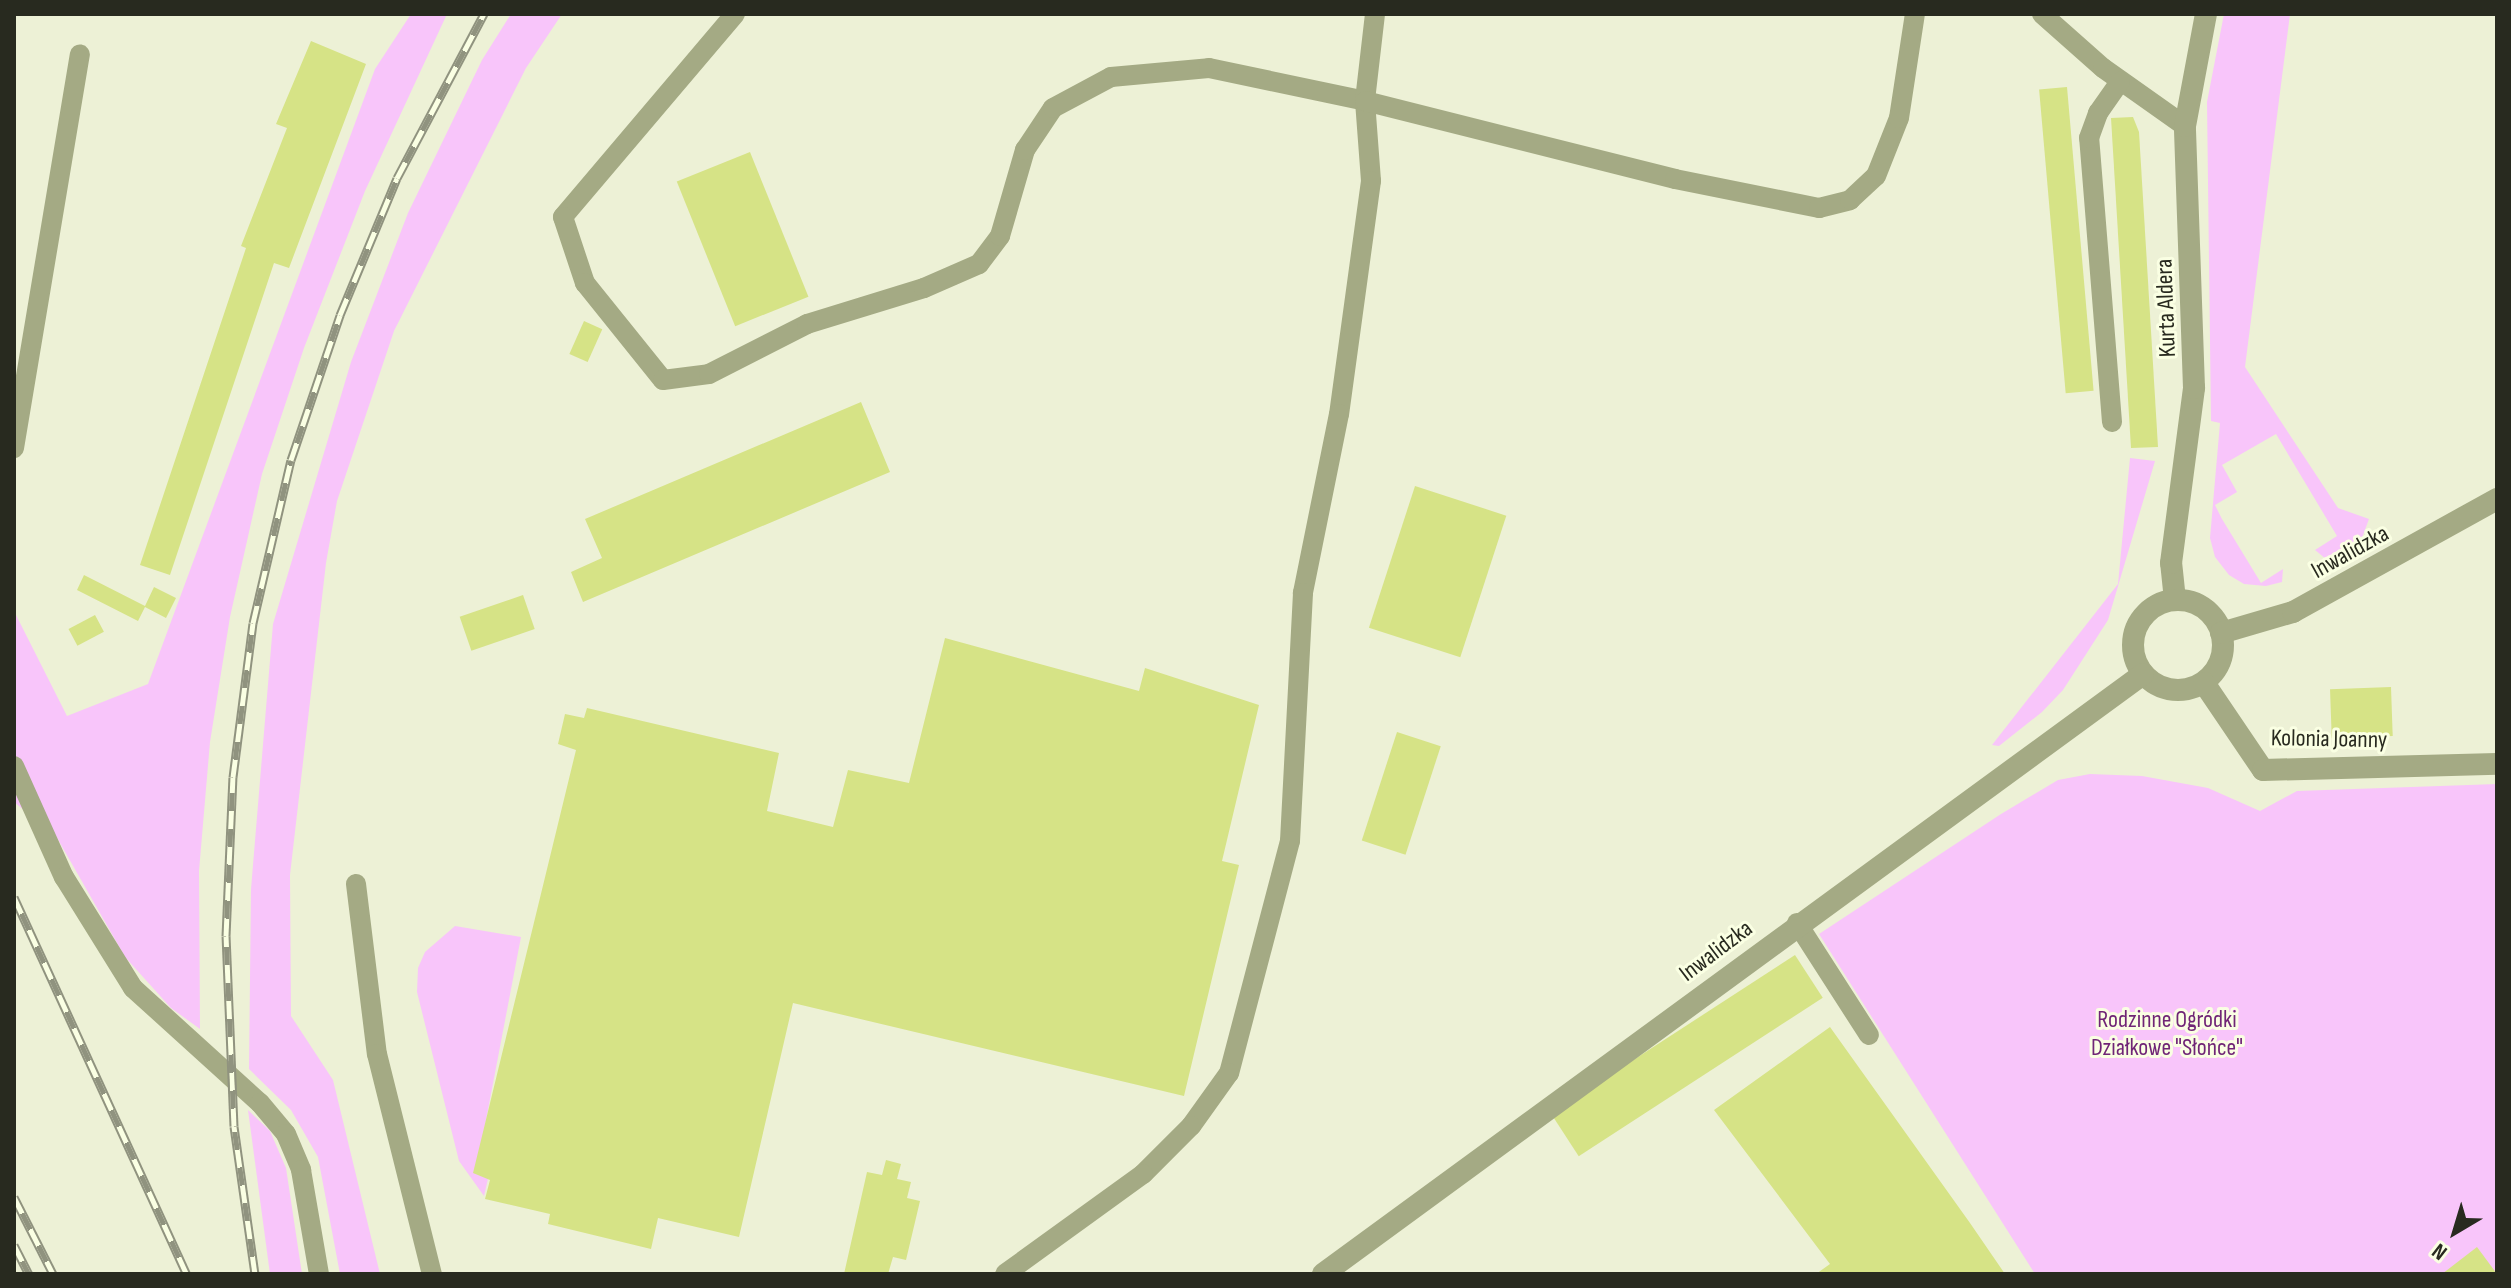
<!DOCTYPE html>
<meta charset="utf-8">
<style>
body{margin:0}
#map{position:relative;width:2511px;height:1288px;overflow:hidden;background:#edf1d6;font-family:"Sofia Sans Condensed",sans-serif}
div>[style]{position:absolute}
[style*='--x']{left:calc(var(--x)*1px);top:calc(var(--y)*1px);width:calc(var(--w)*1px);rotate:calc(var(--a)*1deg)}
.green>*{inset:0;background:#f8c5fa}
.building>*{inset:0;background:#d6e386;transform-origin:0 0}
.service>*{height:20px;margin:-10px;padding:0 10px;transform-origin:10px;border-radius:10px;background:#a4aa84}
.minor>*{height:22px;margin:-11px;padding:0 11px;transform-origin:11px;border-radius:11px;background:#a4aa84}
.minor>.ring{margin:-11px;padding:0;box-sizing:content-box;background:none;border:22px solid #a4aa84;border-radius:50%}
.rail>*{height:9px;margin-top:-4.5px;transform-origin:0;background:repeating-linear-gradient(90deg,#faffe3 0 18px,#90937f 0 36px);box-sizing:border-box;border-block:2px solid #90937f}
span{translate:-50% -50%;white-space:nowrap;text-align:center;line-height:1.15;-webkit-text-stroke:6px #faffe3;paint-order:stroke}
.street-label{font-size:24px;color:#282a1f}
.park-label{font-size:24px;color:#702576}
.frame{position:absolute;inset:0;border:16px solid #282a1f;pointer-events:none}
.north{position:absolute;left:2415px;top:1192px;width:80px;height:80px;-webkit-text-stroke:6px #faffe3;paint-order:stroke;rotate:218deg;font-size:22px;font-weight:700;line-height:32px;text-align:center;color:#282a1f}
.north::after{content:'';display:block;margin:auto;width:28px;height:36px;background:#282a1f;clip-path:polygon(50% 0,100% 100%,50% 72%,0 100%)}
</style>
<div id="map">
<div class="green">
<i style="clip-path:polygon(411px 14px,447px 14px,365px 191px,304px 348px,262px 474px,230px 617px,210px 742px,199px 871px,200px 1029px,171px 1008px,125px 957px,56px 836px,14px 802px,14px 611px,67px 716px,148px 684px,375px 69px)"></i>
<i style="clip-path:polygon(511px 14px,562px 14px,526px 68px,394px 331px,337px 501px,326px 563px,290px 875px,291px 1016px,333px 1080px,380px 1274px,340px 1274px,318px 1157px,291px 1110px,249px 1069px,251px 889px,273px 624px,351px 362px,408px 213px,482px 60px)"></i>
<i style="clip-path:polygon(2224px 14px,2290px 14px,2245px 367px,2338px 508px,2369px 519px,2362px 538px,2326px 559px,2315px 550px,2337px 536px,2276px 434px,2222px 465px,2237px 492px,2215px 505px,2222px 519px,2261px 583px,2283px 569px,2282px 582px,2266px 586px,2244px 584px,2229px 575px,2215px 557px,2210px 538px,2220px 423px,2211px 421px,2207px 102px)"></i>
<i style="clip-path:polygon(2130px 458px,2155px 461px,2108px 620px,2063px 690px,2042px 712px,1999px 746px,1992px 745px,2118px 584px)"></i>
<i style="clip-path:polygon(2090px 774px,2142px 776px,2208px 788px,2260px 811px,2297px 791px,2497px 784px,2497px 1274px,2035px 1274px,1819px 934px,2001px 814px,2058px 780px)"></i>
<i style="clip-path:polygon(455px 926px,521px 937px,478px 1162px,491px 1166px,484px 1196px,459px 1161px,417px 992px,418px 968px,425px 952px)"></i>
<i style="clip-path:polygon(248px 1110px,270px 1131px,286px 1168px,302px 1274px,270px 1274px)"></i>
</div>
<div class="building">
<i style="clip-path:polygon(311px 41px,366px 64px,289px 268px,274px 263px,170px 575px,140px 565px,246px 248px,241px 246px,287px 128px,276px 124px)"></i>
<i style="left:2067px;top:87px;width:305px;height:28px;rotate:85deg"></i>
<i style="clip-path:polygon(2133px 117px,2139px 132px,2158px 447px,2131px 448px,2111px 118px)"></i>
<i style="left:750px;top:152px;width:156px;height:79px;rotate:68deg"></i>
<i style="left:584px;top:321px;width:20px;height:36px;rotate:24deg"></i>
<i style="clip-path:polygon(861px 402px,890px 472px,583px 602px,571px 572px,602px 558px,585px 519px)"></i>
<i style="left:1415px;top:486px;width:96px;height:149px;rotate:18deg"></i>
<i style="clip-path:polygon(84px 575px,145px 606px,154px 587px,176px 598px,166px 618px,145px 607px,138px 621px,77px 590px)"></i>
<i style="left:523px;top:595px;width:36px;height:67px;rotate:71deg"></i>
<i style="left:95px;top:615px;width:19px;height:30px;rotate:62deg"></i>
<i style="clip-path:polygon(945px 638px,1139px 691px,1145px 668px,1259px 705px,1222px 861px,1239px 865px,1184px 1096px,793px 1003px,739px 1237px,658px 1218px,651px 1249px,548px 1224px,550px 1214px,485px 1199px,490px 1180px,473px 1173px,576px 750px,558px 744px,565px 714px,584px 718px,587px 708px,779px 753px,767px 811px,833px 827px,848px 770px,909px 783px)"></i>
<i style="left:2391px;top:687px;width:49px;height:61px;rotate:88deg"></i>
<i style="left:1397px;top:732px;width:46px;height:114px;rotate:18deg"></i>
<i style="left:1795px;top:955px;width:51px;height:291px;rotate:57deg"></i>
<i style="clip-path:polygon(1830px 1027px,1970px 1223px,2005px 1274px,1816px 1274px,1830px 1264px,1714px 1110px)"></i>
<i style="clip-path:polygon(886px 1160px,901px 1164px,897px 1179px,911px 1182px,907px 1198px,920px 1201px,906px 1260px,893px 1257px,888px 1274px,844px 1274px,867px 1172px,882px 1175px)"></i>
<i style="clip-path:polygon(2477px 1247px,2497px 1274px,2442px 1274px)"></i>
</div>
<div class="service">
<i style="--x:735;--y:14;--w:266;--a:130.3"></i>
<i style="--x:563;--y:217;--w:70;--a:71.6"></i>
<i style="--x:585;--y:283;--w:124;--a:51.2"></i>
<i style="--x:663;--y:380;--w:46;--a:-7.4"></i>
<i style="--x:709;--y:374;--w:110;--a:-27"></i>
<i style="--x:807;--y:324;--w:122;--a:-17.1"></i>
<i style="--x:924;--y:288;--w:60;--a:-23.6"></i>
<i style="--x:979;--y:264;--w:35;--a:-53"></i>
<i style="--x:1000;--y:236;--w:90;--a:-73.8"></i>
<i style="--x:1025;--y:150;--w:50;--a:-56.3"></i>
<i style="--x:1053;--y:108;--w:66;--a:-28.1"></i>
<i style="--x:1111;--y:77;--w:98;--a:-5.2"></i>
<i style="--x:1209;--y:68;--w:159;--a:11.9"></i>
<i style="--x:1365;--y:101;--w:80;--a:85.7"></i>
<i style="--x:1371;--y:181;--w:235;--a:97.8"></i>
<i style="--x:1339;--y:414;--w:183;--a:101.4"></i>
<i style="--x:1303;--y:593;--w:248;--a:93"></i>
<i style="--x:1290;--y:841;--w:240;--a:104.7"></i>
<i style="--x:1229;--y:1073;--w:65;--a:125.6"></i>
<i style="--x:1191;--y:1126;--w:68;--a:135"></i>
<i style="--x:1143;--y:1174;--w:170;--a:144.1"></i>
<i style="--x:1375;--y:14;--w:88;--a:96.6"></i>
<i style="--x:1365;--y:101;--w:320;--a:14.1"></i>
<i style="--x:1675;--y:179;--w:147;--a:11.4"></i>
<i style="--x:1819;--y:208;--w:32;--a:-14"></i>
<i style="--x:1850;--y:200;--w:35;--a:-43"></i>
<i style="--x:1876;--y:176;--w:62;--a:-68.4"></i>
<i style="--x:1899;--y:118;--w:105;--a:-81.3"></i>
<i style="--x:2042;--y:14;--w:81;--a:41.5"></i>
<i style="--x:2103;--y:68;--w:100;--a:35.3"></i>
<i style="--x:2112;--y:422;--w:285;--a:-94.6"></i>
<i style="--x:2089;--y:138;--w:27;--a:-70"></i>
<i style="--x:2098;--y:113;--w:38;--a:-55"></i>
<i style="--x:14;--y:448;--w:399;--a:-80.5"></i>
<i style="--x:14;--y:766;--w:122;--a:65.8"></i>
<i style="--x:64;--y:877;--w:131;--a:58.1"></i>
<i style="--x:133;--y:988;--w:171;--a:42.2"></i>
<i style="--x:260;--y:1103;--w:40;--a:50"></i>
<i style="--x:286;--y:1134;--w:39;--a:67"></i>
<i style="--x:301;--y:1170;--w:106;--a:80.2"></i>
<i style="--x:356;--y:884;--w:171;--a:83"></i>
<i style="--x:377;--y:1054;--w:227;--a:76"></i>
<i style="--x:1797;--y:923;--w:133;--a:57.3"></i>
</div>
<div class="minor">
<i style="--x:2175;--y:600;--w:37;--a:-96"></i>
<i style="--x:2171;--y:563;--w:177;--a:-82.5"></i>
<i style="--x:2194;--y:388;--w:262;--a:-92"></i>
<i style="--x:2185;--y:126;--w:114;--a:-79.4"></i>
<i class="ring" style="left:2133px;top:600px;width:68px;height:68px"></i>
<i style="--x:2221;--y:633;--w:75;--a:-16.3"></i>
<i style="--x:2293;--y:612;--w:233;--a:-29"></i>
<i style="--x:2204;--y:683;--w:105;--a:55.9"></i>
<i style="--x:2263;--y:770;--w:234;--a:-1.5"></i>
<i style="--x:1323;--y:1274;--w:1016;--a:-36.19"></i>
</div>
<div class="rail">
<i style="--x:14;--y:897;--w:415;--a:65.4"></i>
<i style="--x:14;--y:1197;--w:86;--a:63.1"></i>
<i style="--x:14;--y:1245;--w:33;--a:63"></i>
<i style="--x:255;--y:1274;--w:149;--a:-98.1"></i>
<i style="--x:234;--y:1126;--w:190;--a:-92.4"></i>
<i style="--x:226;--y:936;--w:159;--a:-87.5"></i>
<i style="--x:233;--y:777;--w:155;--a:-82.6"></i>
<i style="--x:253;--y:623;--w:167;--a:-76.9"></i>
<i style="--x:291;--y:460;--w:153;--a:-71.3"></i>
<i style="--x:340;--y:315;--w:148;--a:-67.4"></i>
<i style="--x:397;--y:178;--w:186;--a:-62.1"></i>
</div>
<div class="street-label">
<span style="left:2166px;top:308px;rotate:-92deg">Kurta Aldera</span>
<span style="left:2350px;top:552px;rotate:-29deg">Inwalidzka</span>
<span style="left:2329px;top:739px;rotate:1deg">Kolonia Joanny</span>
<span style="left:1716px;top:951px;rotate:-37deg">Inwalidzka</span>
</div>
<div class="park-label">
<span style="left:2167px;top:1034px">Rodzinne Ogródki<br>Działkowe "Słońce"</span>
</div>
<div class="frame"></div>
<div class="north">N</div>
</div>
